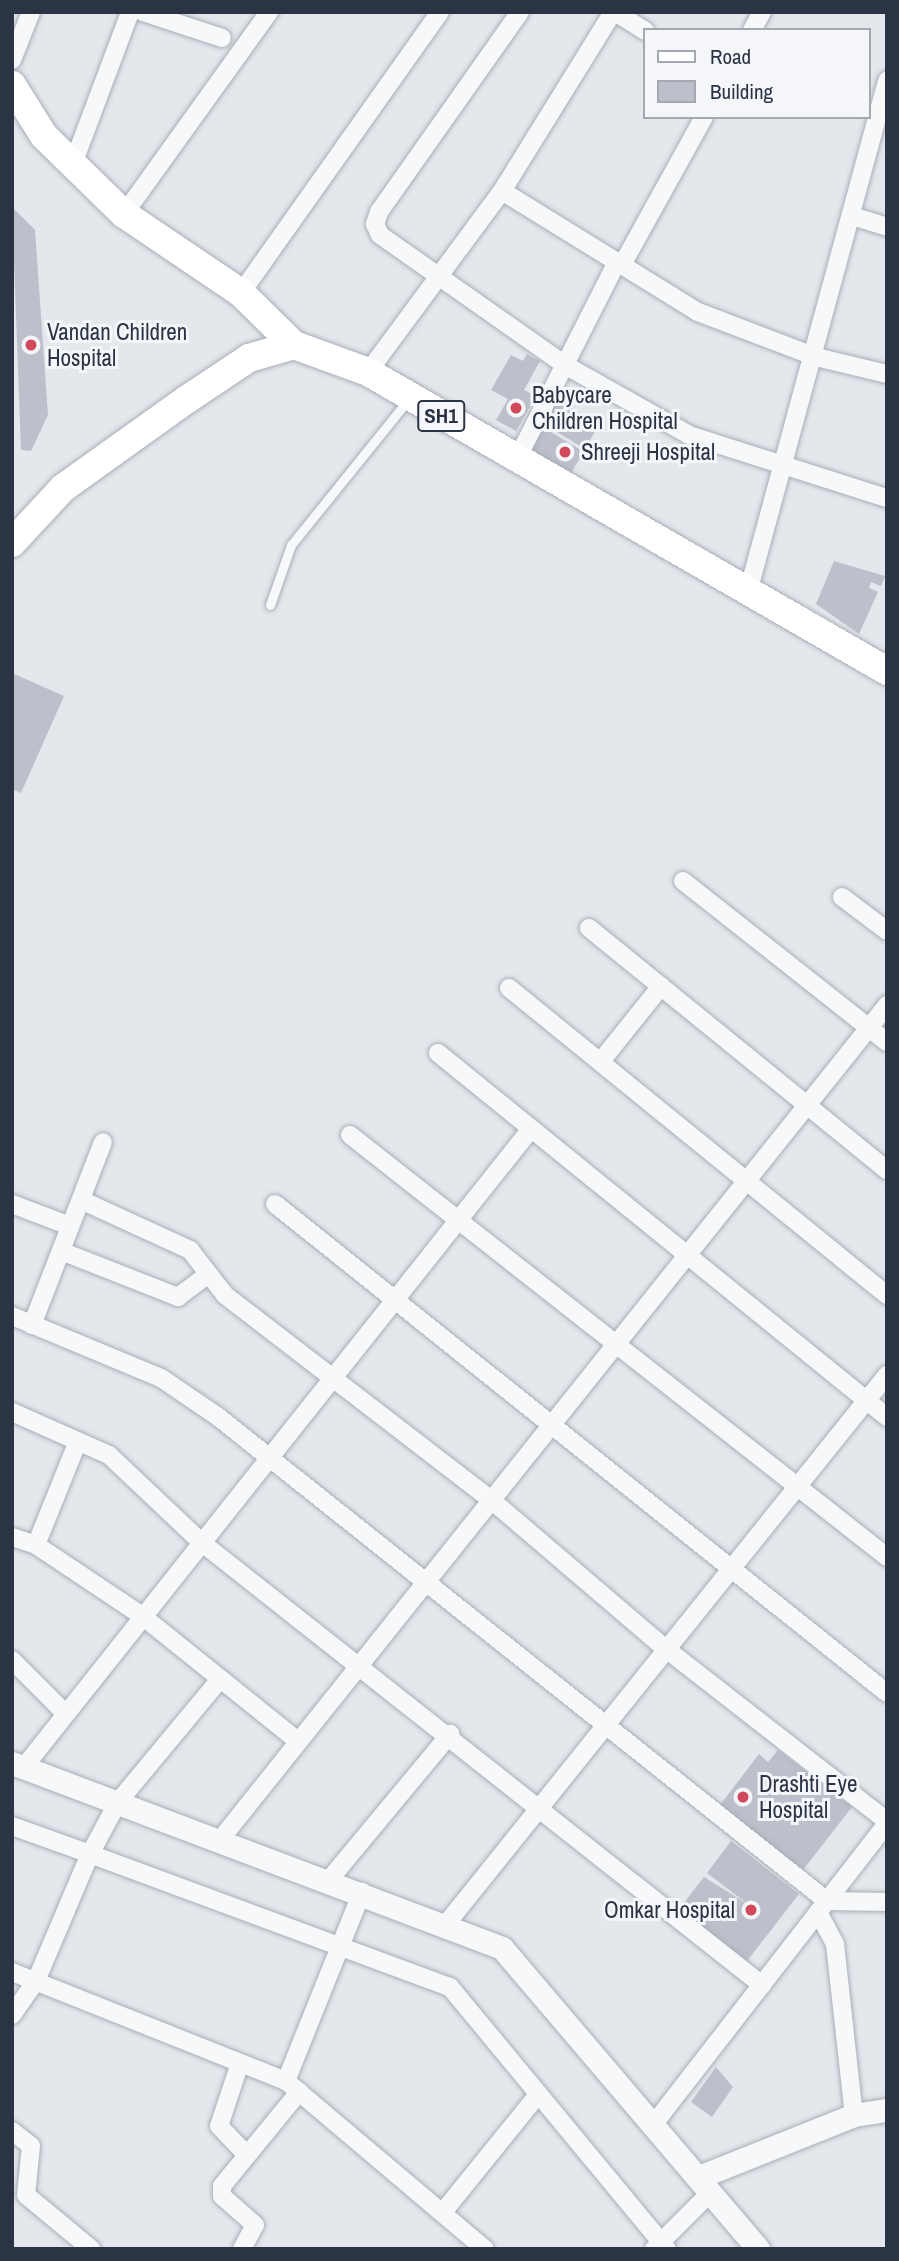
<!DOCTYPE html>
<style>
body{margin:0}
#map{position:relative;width:899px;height:2261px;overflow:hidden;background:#e4e7ec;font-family:"Archivo Narrow",sans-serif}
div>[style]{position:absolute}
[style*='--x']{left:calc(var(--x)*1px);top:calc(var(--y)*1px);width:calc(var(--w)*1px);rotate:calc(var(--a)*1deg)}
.building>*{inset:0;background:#bbc0ca;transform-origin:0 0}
.roads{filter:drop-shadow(0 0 2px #a9aeb7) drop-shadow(0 0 2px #a9aeb7)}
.service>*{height:9px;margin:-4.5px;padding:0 4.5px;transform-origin:4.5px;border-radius:4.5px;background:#f7f8fa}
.minor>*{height:18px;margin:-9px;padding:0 9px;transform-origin:9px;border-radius:9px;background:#f7f8fa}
.tertiary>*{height:23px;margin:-11.5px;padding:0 11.5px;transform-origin:11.5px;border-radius:11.5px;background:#f7f8fa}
.primary>*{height:28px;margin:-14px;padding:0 14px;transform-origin:14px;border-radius:14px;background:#fff}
.dots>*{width:19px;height:19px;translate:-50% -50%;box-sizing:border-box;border:4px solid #f4f6f9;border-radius:50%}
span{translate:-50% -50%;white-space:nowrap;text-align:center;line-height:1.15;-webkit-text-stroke:6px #f4f6f9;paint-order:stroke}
.shield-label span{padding:2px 5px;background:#f4f6f9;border:2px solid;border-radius:5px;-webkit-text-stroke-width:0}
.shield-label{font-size:21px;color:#2b3445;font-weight:700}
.poi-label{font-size:23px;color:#2b3445}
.left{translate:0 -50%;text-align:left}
.right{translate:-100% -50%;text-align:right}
.frame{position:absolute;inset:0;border:14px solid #2b3445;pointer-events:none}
.legend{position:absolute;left:643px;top:28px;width:228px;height:91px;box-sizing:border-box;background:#f4f6f9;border:2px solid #a4a8b1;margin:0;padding:9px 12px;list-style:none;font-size:21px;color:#2b3445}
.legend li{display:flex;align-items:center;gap:14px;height:35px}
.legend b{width:35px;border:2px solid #a4a8b1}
</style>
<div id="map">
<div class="building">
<i style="clip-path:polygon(12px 207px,35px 230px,48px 415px,31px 451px,21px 450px)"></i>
<i style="clip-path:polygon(527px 354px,540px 361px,524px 390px,536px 396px,516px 431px,496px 420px,508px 399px,491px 390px,511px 355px,523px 361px)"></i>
<i style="left:558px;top:400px;width:48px;height:28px;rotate:31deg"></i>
<i style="left:541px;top:426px;width:50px;height:26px;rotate:31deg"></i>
<i style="clip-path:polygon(834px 561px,885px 576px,881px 586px,871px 582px,869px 588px,878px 592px,859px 634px,816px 604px)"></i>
<i style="clip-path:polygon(12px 673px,64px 696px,21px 793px,12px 789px)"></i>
<i style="clip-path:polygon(778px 1750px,852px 1807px,803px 1870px,720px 1805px,759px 1754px,768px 1762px)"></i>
<i style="clip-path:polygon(731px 1841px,799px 1894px,747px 1961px,679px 1909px,704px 1877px,749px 1905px,707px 1873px)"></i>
<i style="clip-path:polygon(716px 2067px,733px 2087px,712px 2117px,691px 2102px)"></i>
</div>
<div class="roads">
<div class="service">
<i style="--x:270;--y:605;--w:64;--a:-70.7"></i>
<i style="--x:291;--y:545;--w:188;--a:-51.1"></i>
</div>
<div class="minor">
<i style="--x:143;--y:12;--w:83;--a:18.2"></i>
<i style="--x:520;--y:12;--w:245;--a:125.2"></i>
<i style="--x:379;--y:212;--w:13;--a:108"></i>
<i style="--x:375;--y:224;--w:12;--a:66"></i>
<i style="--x:380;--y:235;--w:226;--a:35.1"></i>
<i style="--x:565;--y:365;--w:142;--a:29.4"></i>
<i style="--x:689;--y:435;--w:208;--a:17.7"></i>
<i style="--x:615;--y:12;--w:36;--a:32"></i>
<i style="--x:752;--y:30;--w:21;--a:-61"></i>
<i style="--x:12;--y:60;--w:52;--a:-68.4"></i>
<i style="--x:73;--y:164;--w:162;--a:-69.4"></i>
<i style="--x:502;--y:191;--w:230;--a:31.7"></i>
<i style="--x:698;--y:312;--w:126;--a:20.9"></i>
<i style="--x:816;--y:357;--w:73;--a:13.5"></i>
<i style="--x:124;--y:214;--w:249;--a:-54.3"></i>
<i style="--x:852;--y:216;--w:37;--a:17"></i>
<i style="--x:622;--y:265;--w:169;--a:-61"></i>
<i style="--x:241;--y:293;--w:344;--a:-54.7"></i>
<i style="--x:368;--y:372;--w:225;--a:-53.5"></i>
<i style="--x:502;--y:191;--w:211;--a:-58.2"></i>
<i style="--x:516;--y:461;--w:223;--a:-63.1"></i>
<i style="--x:748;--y:592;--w:530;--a:-74.78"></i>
<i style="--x:683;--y:881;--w:260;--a:38.3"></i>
<i style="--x:842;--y:897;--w:56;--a:37.1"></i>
<i style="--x:589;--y:928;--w:384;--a:39.1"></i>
<i style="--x:509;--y:988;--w:487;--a:39.1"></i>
<i style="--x:438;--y:1053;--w:578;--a:39.03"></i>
<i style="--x:601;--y:1061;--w:96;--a:-51.3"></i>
<i style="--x:350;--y:1135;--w:683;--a:38.16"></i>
<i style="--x:81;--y:1200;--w:120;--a:24.6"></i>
<i style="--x:190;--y:1250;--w:57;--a:52.1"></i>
<i style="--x:225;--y:1295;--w:333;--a:37.6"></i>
<i style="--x:489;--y:1498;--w:233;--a:40.5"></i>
<i style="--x:666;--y:1649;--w:280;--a:37.9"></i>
<i style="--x:12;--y:1204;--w:62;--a:20.8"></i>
<i style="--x:275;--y:1204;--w:783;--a:38.63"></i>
<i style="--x:61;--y:1251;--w:126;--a:21.5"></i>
<i style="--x:178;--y:1297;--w:36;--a:-37"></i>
<i style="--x:12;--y:1316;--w:161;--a:22.6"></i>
<i style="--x:161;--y:1378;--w:68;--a:34.2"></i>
<i style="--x:217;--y:1416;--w:779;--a:38.49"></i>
<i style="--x:827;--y:1901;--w:60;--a:1"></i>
<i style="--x:32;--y:1325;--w:196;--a:-68.8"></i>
<i style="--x:12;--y:1412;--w:106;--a:23.9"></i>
<i style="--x:109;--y:1455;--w:127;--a:43.4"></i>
<i style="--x:201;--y:1542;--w:715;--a:38.3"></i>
<i style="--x:12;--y:1537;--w:25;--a:18"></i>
<i style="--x:36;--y:1545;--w:126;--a:33.7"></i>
<i style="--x:141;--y:1615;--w:198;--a:38.8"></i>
<i style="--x:36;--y:1545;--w:112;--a:-68"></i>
<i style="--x:12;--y:1660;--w:75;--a:45"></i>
<i style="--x:24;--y:1767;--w:814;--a:-51.54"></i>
<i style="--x:12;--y:1826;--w:83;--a:19.7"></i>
<i style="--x:90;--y:1854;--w:59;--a:-61.7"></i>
<i style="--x:118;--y:1802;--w:160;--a:-50.3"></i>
<i style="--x:220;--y:1840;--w:1069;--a:-51.38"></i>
<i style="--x:329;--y:1880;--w:190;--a:-50.3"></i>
<i style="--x:818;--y:1912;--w:36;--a:62"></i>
<i style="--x:835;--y:1944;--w:172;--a:83.7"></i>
<i style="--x:447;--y:1923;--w:703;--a:-51.24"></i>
<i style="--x:12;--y:1972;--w:295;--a:21.7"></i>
<i style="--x:286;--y:2081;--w:204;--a:-68.1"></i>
<i style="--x:12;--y:2015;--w:42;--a:-54.8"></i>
<i style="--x:36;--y:1981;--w:138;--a:-67"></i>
<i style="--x:90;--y:1854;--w:384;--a:20.3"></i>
<i style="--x:450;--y:1987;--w:340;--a:50.4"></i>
<i style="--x:240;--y:2063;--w:66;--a:108.4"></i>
<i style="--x:219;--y:2126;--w:36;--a:46"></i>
<i style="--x:286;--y:2081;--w:260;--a:40.2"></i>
<i style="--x:653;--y:2125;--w:382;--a:-52.2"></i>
<i style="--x:12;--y:2131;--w:24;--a:38"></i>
<i style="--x:31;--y:2146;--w:49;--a:95.8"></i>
<i style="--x:26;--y:2195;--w:85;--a:39.7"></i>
<i style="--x:443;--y:2212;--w:149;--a:-51"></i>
<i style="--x:242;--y:2249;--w:27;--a:-62"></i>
<i style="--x:255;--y:2225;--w:44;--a:-138.7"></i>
<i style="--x:222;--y:2196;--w:10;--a:-90"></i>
<i style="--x:222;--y:2186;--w:122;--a:-50.7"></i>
<i style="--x:654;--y:2249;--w:81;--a:-45"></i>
</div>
<div class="tertiary">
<i style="--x:12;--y:1763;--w:524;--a:20.68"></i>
<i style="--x:502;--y:1948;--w:395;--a:49.6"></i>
<i style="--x:699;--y:2177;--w:167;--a:-21.8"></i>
<i style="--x:854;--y:2115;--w:33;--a:-9"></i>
</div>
<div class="primary">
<i style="--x:12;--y:85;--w:60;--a:57.9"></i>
<i style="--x:44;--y:136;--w:112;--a:44.3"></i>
<i style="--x:124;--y:214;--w:141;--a:34"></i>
<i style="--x:241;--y:293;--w:74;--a:44.5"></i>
<i style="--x:12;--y:543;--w:75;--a:-47.2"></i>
<i style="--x:63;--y:488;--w:151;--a:-35.6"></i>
<i style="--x:186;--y:400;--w:76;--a:-33.7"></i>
<i style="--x:249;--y:358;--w:47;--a:-16.1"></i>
<i style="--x:294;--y:345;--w:79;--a:20"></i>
<i style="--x:368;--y:372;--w:599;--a:29.95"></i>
</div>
</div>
<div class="dots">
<i style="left:31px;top:345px;background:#d1495b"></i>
<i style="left:516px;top:408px;background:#d1495b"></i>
<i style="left:565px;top:452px;background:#d1495b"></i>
<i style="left:743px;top:1797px;background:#d1495b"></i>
<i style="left:751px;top:1910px;background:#d1495b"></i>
</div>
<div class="shield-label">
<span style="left:441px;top:416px">SH1</span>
</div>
<div class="poi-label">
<span class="left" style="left:47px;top:345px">Vandan Children<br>Hospital</span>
<span class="left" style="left:532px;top:408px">Babycare<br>Children Hospital</span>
<span class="left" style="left:581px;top:452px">Shreeji Hospital</span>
<span class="left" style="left:759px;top:1797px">Drashti Eye<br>Hospital</span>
<span class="right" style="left:735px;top:1910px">Omkar Hospital</span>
</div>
<div class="frame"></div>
<ul class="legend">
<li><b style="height:9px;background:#fff"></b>Road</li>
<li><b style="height:19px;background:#bbc0ca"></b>Building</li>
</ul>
</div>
